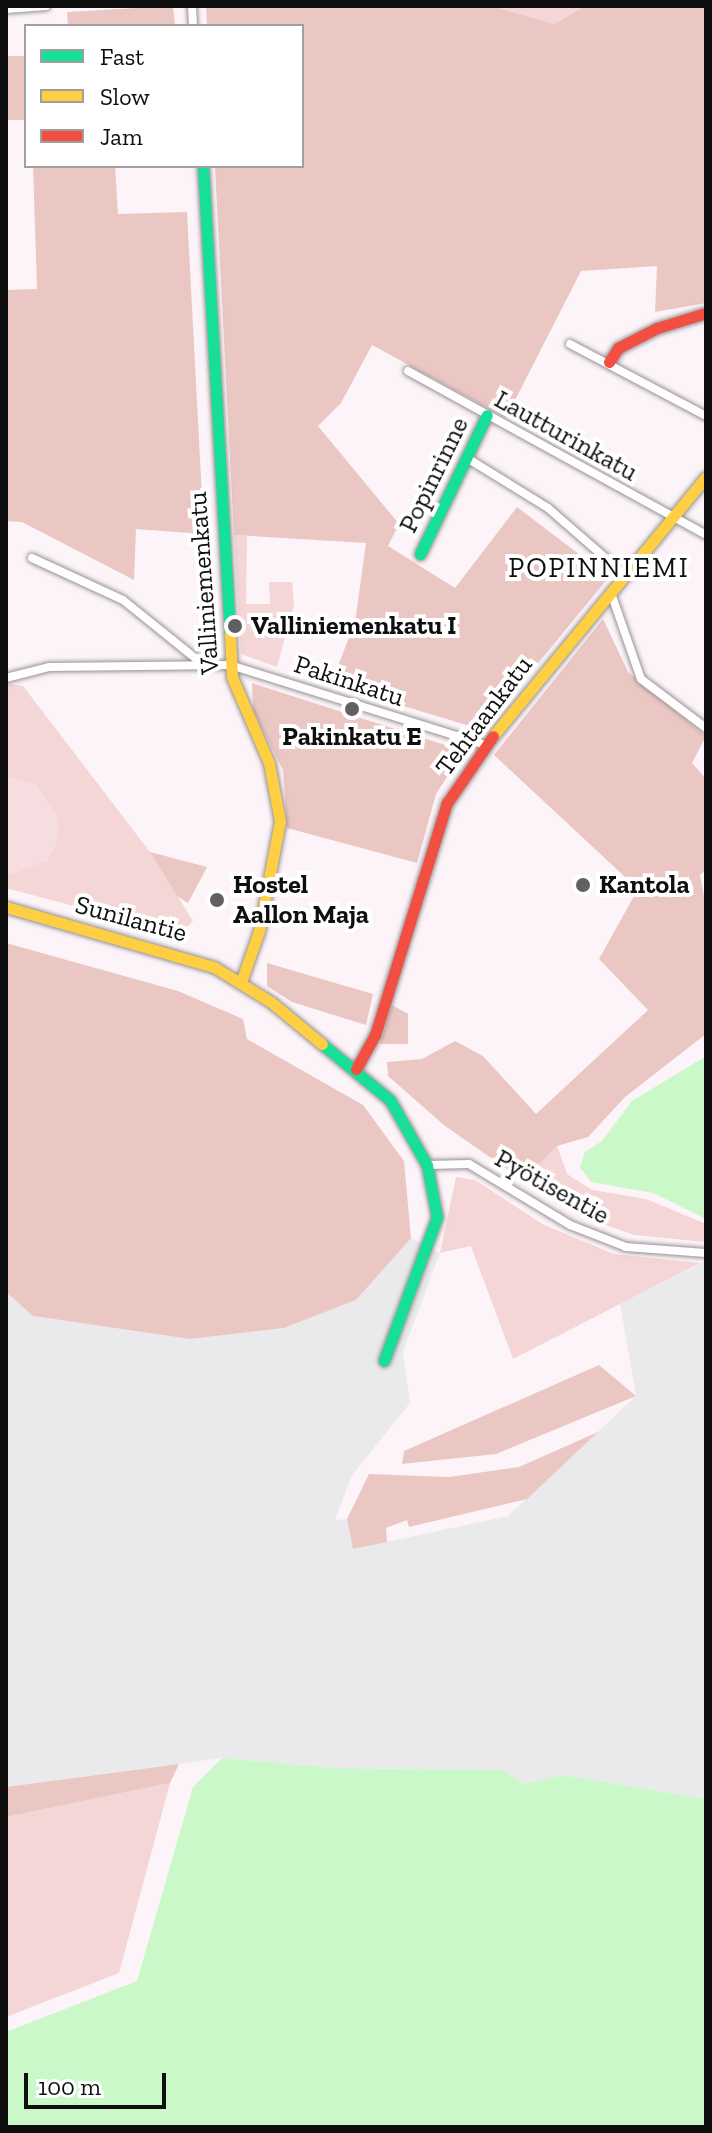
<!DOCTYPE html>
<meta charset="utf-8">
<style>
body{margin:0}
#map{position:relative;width:712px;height:2133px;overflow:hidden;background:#fcf4f8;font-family:"Zilla Slab",serif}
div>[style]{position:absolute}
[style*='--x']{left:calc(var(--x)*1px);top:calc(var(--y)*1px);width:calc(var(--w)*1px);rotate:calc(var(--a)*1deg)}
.industrial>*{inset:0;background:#eaeaed}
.green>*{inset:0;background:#f3d6d5}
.forest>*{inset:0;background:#ebc7c3;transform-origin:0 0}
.pitch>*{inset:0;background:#f6dde0}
.water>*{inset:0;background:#caf8c8}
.roads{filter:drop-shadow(0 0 2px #969294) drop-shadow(0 0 2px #969294)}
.street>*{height:8px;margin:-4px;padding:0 4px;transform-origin:4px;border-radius:4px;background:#fffdfe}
.fast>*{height:11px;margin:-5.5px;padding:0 5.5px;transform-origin:5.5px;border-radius:5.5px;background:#16e098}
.slow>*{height:11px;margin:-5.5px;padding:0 5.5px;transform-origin:5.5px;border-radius:5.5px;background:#ffcf43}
.jam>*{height:11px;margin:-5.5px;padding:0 5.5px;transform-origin:5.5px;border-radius:5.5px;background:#f24e42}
.dots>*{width:22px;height:22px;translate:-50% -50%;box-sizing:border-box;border:4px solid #fff;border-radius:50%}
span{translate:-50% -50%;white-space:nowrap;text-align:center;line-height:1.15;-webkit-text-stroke:8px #fff;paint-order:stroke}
.street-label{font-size:26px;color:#0f0f0f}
.poi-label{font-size:26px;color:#0f0f0f;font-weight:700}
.left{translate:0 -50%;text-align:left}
.neighbourhood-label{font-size:28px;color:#0f0f0f;letter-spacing:2px}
.frame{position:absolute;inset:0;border:8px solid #0f0f0f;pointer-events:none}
.legend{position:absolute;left:24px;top:24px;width:280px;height:144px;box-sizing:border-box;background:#fff;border:2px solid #9f9f9f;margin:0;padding:10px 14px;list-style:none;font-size:24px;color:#0f0f0f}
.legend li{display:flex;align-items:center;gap:16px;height:40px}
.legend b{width:40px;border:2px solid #9f9f9f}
.scale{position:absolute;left:24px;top:2073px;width:142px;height:36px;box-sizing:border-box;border:4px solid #0f0f0f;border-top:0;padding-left:10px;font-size:24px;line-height:28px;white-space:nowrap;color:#0f0f0f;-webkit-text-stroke:6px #fff;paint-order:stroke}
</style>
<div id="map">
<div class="industrial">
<i style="clip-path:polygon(411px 1238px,440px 1253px,403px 1352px,410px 1403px,352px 1475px,335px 1520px,347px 1519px,354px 1549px,508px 1516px,636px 1396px,620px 1304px,706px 1261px,706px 1799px,563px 1775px,524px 1784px,503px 1770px,334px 1768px,222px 1758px,6px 1787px,6px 1292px,33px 1316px,191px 1339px,284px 1328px,356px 1300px)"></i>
</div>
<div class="green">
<i style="clip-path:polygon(492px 6px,585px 6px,554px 24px)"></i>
<i style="clip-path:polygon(234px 535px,247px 536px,246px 604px,270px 604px,269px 582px,292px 582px,294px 604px,277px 667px,241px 654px)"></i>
<i style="clip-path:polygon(6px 683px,23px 686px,150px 852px,193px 921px,179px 934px,6px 888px)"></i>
<i style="clip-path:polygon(557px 1146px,567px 1174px,592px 1190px,646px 1199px,706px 1224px,706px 1242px,634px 1235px,577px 1215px,523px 1180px)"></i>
<i style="clip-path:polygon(456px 1177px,475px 1180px,544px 1225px,614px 1254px,700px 1263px,513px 1359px,471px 1246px,440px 1253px)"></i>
<i style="clip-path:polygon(170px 1783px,119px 1973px,6px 2017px,6px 1817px)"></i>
</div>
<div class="forest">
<i style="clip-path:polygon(173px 6px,175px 26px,68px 26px,67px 12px)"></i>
<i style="clip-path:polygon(206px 6px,492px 6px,554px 24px,585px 6px,706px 6px,706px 303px,655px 312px,657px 266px,581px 271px,506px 418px,372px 345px,341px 403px,318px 426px,399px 524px,388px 546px,455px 588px,517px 507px,609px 577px,483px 730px,331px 684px,355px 622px,366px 543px,234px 535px,215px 166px,302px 166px,302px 26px,207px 26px)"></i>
<i style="left:26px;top:56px;width:64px;height:20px;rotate:90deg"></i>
<i style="clip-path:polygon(33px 166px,115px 166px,118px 214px,187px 212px,204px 534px,136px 529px,134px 580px,22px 522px,6px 521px,6px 290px,37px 289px)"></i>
<i style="clip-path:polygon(603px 619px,628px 672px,706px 736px,692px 763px,706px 779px,706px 870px,700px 875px,706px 907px,706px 1034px,625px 1097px,588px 1137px,557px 1146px,523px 1180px,445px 1126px,388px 1076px,387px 1062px,422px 1059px,455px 1041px,483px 1056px,536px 1114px,648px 1010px,599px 959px,638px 889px,494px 755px)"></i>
<i style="clip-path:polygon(252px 683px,464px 751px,436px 794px,417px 863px,287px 828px,283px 770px,253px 710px)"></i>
<i style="clip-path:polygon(150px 852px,207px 867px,188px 903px,177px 896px)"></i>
<i style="clip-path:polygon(6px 943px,178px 991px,243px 1019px,247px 1039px,363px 1105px,404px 1161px,411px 1238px,356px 1300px,284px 1328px,190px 1339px,33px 1316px,6px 1292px)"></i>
<i style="clip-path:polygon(267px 963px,373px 994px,366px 1025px,292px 1002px,267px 986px)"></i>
<i style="clip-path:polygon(392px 1005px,408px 1014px,408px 1044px,380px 1044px)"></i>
<i style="clip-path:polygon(599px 1365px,636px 1396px,496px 1454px,402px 1464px,404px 1451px)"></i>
<i style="clip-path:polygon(598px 1432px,527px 1499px,409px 1527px,407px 1520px,386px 1528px,387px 1542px,353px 1549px,347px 1519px,369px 1474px,449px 1477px,519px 1467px)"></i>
<i style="clip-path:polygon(179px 1764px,170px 1783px,6px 1817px,6px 1787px)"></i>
</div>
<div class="pitch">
<i style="clip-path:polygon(6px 776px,36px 784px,59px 820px,57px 844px,48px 860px,10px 875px,6px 874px)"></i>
</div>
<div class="water">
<i style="clip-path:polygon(706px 1056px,706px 1219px,653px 1193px,591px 1182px,580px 1167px,585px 1152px,602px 1141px,632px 1101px)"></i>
<i style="clip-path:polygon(222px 1758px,334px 1768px,503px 1770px,524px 1784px,563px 1775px,706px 1799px,706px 2127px,6px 2127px,6px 2032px,137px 1981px,193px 1787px)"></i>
</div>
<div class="roads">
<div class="street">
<i style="--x:192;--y:6;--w:20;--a:87"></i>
<i style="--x:6;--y:9;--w:40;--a:-4.3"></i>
<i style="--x:570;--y:344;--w:154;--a:27.9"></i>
<i style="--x:408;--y:371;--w:340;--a:28.8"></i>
<i style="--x:467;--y:458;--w:95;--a:31.7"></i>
<i style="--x:548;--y:508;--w:102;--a:41"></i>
<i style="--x:32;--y:558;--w:100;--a:24.8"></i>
<i style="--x:123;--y:600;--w:97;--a:38.8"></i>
<i style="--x:611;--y:593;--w:91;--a:70.8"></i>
<i style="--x:641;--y:679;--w:81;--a:37"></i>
<i style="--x:6;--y:678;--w:44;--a:-14.3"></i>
<i style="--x:49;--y:667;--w:181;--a:-0.6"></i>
<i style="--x:230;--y:665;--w:267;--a:17.4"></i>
<i style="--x:427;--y:1165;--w:42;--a:-1.4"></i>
<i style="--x:469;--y:1164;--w:118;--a:31.1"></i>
<i style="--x:570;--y:1225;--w:60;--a:21.4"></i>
<i style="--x:626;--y:1247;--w:80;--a:4.3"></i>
</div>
<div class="fast">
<i style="--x:203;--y:166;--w:469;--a:86.7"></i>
<i style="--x:420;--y:554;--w:154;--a:-64.3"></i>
<i style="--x:322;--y:1044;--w:88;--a:39.5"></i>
<i style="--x:390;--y:1100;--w:75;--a:60.4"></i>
<i style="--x:427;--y:1165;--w:53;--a:79.1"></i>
<i style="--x:437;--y:1217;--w:153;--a:110.3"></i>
</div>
<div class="slow">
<i style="--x:230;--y:634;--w:43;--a:87.3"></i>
<i style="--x:232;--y:677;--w:94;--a:66.7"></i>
<i style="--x:269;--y:763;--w:59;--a:79.3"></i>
<i style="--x:280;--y:821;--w:112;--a:100.8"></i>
<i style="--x:259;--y:931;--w:54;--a:109.4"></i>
<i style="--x:493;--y:736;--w:335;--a:-50.6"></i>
<i style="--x:6;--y:907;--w:216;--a:16.1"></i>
<i style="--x:214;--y:967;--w:67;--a:31.6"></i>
<i style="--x:271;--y:1002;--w:66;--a:39.5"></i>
</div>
<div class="jam">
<i style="--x:609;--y:362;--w:17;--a:-57"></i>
<i style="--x:618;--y:348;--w:44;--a:-27.1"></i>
<i style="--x:657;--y:328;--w:51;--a:-17"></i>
<i style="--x:356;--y:1069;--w:39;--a:-61"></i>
<i style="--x:375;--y:1035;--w:243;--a:-72.8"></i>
<i style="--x:447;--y:803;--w:81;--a:-55.5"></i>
</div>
</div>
<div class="dots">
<i style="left:235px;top:626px;background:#625f61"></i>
<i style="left:352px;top:709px;background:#625f61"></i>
<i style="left:583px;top:885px;background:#625f61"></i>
<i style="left:217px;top:900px;background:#625f61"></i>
</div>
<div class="street-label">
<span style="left:566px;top:436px;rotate:29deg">Lautturinkatu</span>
<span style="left:434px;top:475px;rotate:-64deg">Popinrinne</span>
<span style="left:204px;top:583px;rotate:-94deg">Valliniemenkatu</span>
<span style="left:349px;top:681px;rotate:18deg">Pakinkatu</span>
<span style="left:484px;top:716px;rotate:-53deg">Tehtaankatu</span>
<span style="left:131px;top:919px;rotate:15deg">Sunilantie</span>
<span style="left:552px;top:1187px;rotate:29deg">Pyötisentie</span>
</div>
<div class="poi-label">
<span class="left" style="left:251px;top:626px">Valliniemenkatu I</span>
<span style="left:352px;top:737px">Pakinkatu E</span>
<span class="left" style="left:233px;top:900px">Hostel<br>Aallon Maja</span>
<span class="left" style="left:599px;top:885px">Kantola</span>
</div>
<div class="neighbourhood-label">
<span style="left:599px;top:568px">POPINNIEMI</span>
</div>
<div class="frame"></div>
<ul class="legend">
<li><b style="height:10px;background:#16e098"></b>Fast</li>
<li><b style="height:10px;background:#ffcf43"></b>Slow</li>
<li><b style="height:10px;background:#f24e42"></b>Jam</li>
</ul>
<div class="scale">100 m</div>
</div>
